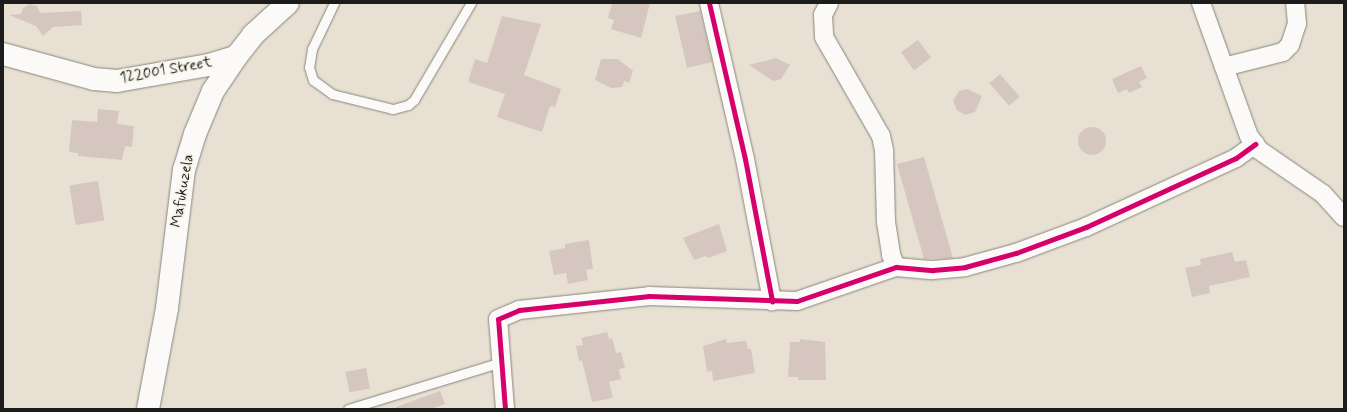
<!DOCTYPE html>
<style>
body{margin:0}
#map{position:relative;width:1347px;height:412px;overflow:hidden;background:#e8e1d3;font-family:Mynerve,sans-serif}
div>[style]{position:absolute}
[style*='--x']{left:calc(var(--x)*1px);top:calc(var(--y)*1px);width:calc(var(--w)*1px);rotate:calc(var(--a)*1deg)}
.building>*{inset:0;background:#d5c7bf;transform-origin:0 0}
.round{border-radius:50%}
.roads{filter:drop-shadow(0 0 1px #88857e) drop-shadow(0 0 1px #88857e)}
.service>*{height:9px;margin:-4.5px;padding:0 4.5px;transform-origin:4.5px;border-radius:4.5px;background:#fcfaf8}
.minor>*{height:18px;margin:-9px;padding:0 9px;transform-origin:9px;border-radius:9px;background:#fcfaf8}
.tertiary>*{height:22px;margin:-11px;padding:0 11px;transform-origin:11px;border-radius:11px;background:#fcfaf8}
.secondary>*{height:22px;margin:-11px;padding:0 11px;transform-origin:11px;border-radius:11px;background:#fcfaf8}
.cycleway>*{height:5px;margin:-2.5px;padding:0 2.5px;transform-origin:2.5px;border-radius:2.5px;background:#d6006c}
span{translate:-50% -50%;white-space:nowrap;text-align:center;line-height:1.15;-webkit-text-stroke:3.5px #f7f3e8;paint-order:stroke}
.street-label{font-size:15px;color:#1c1c1c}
.frame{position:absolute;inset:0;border:4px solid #1c1c1c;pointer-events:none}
</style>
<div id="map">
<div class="building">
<i style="clip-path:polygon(612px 3px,650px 3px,641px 38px,611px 29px,614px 20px,608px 18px)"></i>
<i style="clip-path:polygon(30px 4px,37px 6px,40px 13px,81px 11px,82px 25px,53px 27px,43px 36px,36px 26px,9px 15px,21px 14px,23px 8px)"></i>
<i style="clip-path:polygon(700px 11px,712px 62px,687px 68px,683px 51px,685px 50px,683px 50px,675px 16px)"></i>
<i style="clip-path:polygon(502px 16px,541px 24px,524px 75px,561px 89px,555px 107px,550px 106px,542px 132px,497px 117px,505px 94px,468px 82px,475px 59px,487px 63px)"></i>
<i style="left:918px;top:40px;width:22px;height:21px;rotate:54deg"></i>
<i style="clip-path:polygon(776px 58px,790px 65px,781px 79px,773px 81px,749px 65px)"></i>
<i style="clip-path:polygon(601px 59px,618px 59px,633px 71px,629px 83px,624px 81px,622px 87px,611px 88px,595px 80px)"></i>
<i style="clip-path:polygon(1141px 66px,1147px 78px,1139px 82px,1142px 87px,1129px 93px,1127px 89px,1118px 93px,1112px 79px)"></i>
<i style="left:1000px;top:74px;width:30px;height:14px;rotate:49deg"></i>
<i style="clip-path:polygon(967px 89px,982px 96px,975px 112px,965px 115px,957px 110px,953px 101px,959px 91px)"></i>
<i style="clip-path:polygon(98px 109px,119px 111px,117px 124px,134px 126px,132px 147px,125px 146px,122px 160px,78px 156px,78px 153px,69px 152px,72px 120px,97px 122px)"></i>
<i class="round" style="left:1078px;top:127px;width:28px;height:28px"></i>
<i style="clip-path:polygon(924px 157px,936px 199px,953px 258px,924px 259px,897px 164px)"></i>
<i style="left:98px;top:181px;width:40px;height:29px;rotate:81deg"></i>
<i style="clip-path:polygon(719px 224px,727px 251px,708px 258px,705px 256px,694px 260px,683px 238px)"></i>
<i style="clip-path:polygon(589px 240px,593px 269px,586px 270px,588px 280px,568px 284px,566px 273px,554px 275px,549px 251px,565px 248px,565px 244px)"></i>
<i style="clip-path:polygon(1232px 252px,1235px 262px,1246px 260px,1250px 277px,1209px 286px,1210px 293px,1192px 297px,1185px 268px,1201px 265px,1200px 259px)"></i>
<i style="clip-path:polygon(607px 332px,609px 339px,612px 338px,616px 353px,621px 352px,625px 368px,619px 369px,621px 379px,609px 382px,613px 398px,592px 402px,582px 360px,579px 361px,576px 346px,583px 345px,581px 338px)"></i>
<i style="clip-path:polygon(726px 339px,727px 343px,746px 341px,748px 349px,751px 349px,755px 373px,713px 381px,712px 371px,707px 372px,703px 346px)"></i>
<i style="clip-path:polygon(800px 339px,825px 342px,826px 380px,798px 380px,798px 377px,788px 377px,790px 342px,800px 342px)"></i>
<i style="left:366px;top:368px;width:21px;height:21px;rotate:79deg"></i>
<i style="clip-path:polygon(440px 391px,445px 404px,431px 409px,396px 409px,396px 407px)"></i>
</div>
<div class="roads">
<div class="service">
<i style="--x:334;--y:3;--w:51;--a:115.6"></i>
<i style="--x:312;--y:49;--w:18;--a:99"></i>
<i style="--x:309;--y:67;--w:14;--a:73"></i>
<i style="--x:313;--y:80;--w:24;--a:36"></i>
<i style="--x:332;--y:94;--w:63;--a:13.8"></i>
<i style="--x:393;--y:109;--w:16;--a:-15"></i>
<i style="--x:408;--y:105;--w:8;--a:-40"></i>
<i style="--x:414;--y:100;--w:113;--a:-59.6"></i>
<i style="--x:348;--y:409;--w:161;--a:-17"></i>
</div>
<div class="minor">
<i style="--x:709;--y:3;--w:160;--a:77"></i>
<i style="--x:745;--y:159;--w:145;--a:79.2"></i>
<i style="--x:829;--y:3;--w:13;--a:117"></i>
<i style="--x:823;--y:15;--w:22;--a:87"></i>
<i style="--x:824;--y:37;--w:114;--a:60.1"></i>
<i style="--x:881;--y:136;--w:14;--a:78"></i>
<i style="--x:884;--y:150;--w:72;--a:88.4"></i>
<i style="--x:886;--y:222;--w:33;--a:81"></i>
<i style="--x:891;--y:255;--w:13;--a:67"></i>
<i style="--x:1201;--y:3;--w:141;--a:70.2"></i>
<i style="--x:1249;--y:136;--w:17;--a:54"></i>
<i style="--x:1259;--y:150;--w:78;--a:34.5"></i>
<i style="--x:1323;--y:194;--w:31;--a:48"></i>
<i style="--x:1224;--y:67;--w:61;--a:-14.3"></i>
<i style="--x:1283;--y:52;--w:10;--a:-45"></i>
<i style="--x:1290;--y:45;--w:22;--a:-72"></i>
<i style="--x:1297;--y:24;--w:21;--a:-95"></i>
<i style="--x:505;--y:409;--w:90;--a:-94.4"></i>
<i style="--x:498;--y:319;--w:23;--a:-23"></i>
<i style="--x:519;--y:310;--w:131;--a:-6.1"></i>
<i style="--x:649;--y:296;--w:148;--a:1.9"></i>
<i style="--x:797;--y:301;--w:105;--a:-19"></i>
<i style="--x:896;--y:267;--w:37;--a:5"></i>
<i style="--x:933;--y:270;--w:32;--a:-5"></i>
<i style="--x:965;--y:267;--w:53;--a:-15.4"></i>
<i style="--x:1016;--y:253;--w:75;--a:-20.4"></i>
<i style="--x:1086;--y:227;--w:165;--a:-24.7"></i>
<i style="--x:1236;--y:158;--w:24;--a:-36"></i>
</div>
<div class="tertiary">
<i style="--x:3;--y:54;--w:94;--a:15.4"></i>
<i style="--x:94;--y:79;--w:23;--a:5"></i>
<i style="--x:117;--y:81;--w:93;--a:-9.9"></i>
<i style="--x:209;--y:65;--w:28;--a:-17"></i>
</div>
<div class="secondary">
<i style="--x:148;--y:409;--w:103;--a:-79.3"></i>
<i style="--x:167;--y:308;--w:139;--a:-83"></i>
<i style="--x:184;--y:170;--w:38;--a:-73"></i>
<i style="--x:195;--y:134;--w:47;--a:-67.3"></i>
<i style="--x:213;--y:91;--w:41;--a:-55.9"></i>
<i style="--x:236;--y:57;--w:28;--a:-52"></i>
<i style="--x:253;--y:35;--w:47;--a:-42.4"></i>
</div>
</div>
<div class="cycleway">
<i style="--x:709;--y:3;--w:160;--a:77"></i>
<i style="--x:745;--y:159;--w:145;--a:79.2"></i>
<i style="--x:505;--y:409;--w:90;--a:-94.4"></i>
<i style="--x:498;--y:319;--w:23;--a:-23"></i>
<i style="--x:519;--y:310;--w:131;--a:-6.1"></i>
<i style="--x:649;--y:296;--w:148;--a:1.9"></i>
<i style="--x:797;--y:301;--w:105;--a:-19"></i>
<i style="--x:896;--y:267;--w:37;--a:5"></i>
<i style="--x:933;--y:270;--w:32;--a:-5"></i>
<i style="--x:965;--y:267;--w:53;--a:-15.4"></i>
<i style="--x:1016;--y:253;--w:75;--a:-20.4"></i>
<i style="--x:1086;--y:227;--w:165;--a:-24.7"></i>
<i style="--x:1236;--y:158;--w:24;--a:-36"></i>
</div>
<div class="street-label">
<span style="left:166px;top:71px;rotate:-10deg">122001 Street</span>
<span style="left:183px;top:191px;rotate:-80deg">Mafukuzela</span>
</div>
<div class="frame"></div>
</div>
